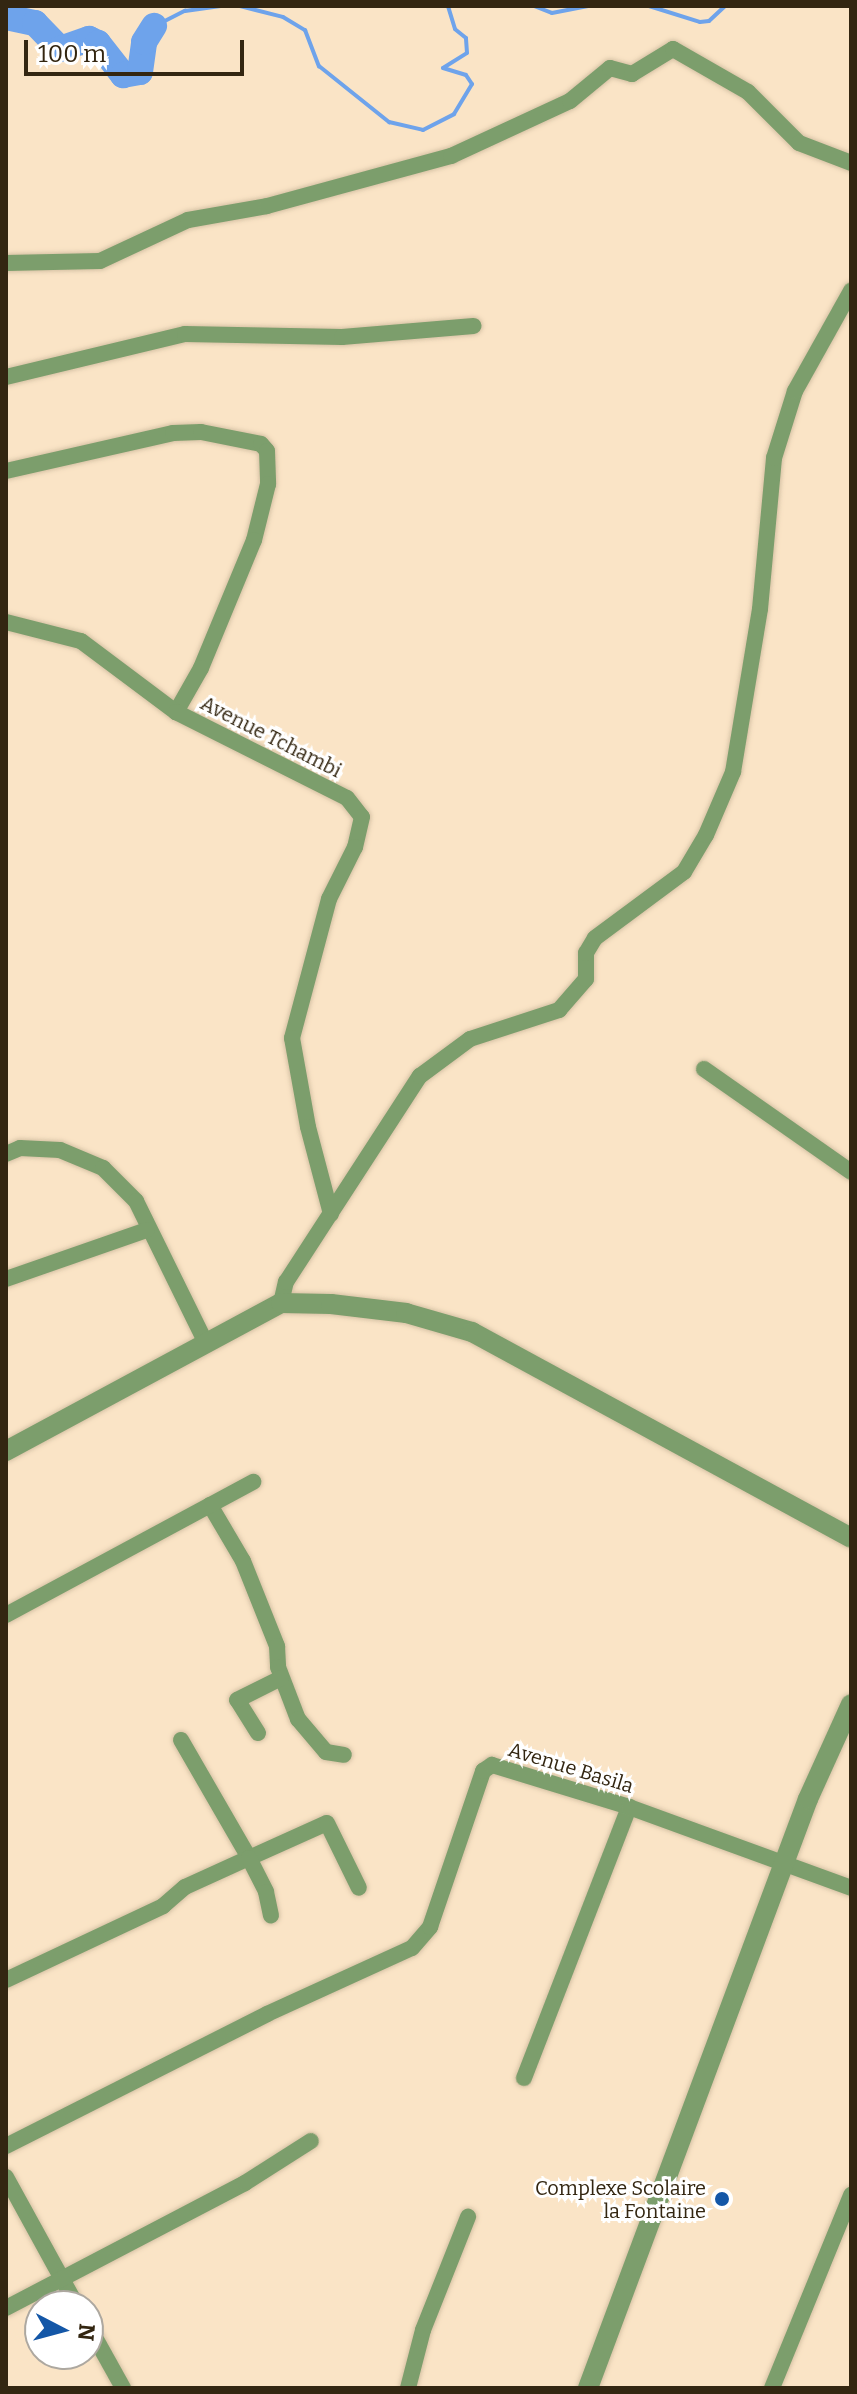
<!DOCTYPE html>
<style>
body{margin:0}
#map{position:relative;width:857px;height:2394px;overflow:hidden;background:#fae4c6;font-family:Bitter,serif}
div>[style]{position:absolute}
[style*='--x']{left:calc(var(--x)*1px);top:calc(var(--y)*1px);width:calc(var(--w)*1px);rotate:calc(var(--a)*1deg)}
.stream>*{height:4px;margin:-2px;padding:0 2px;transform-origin:2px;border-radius:2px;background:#6ea3eb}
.river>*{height:26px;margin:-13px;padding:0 13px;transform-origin:13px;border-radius:13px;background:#6ea3eb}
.roads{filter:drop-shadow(0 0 2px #d6c2a5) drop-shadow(0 0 2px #d6c2a5)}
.minor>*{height:16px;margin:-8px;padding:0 8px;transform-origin:8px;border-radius:8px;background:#7c9e6c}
.tertiary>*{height:20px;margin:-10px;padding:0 10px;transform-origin:10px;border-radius:10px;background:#7c9e6c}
.dots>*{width:22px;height:22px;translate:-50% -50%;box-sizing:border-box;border:4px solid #fff;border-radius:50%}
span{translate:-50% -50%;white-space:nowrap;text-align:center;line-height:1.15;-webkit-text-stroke:6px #fff;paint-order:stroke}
.street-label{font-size:20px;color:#332611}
.poi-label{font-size:20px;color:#332611}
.right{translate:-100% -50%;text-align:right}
.frame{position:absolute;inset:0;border:8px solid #332611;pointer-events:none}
.north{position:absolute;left:24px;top:2290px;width:80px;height:80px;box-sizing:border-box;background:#fff;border:2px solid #ada8a0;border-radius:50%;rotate:96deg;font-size:22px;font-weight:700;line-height:32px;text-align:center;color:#332611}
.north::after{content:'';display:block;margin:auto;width:28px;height:36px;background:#1457a7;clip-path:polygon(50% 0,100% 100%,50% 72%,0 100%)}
.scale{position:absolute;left:24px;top:40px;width:220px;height:36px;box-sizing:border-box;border:4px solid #332611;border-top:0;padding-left:10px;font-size:24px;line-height:28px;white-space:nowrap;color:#332611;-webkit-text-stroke:6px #fff;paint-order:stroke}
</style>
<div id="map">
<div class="stream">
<i style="--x:240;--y:6;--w:44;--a:14.3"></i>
<i style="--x:283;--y:17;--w:26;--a:31"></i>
<i style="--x:305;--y:30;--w:39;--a:69"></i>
<i style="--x:319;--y:66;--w:90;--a:38.7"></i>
<i style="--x:389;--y:122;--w:35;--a:13"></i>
<i style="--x:423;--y:130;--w:35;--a:-27"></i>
<i style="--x:454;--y:114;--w:35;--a:-59"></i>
<i style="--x:472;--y:84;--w:11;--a:-124"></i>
<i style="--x:466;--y:75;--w:24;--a:-163"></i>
<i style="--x:443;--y:68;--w:28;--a:-32"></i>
<i style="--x:467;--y:53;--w:15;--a:-94"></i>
<i style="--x:466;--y:38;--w:14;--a:-141"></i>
<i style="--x:455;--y:29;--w:24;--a:-107"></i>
<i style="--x:534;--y:6;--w:19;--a:21"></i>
<i style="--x:552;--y:13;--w:38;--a:-11"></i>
<i style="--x:649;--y:6;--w:53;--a:17.4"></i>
<i style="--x:700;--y:22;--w:9;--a:-6"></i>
<i style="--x:709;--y:21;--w:22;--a:-43"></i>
<i style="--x:155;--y:26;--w:34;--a:-27"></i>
<i style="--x:185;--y:11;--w:36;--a:-8"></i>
</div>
<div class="river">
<i style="--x:6;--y:17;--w:30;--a:12"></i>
<i style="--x:35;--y:23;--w:36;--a:46"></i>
<i style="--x:60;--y:49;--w:31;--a:-19"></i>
<i style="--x:89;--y:39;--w:10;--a:24"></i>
<i style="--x:98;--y:43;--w:41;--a:52"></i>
<i style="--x:123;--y:75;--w:17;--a:-10"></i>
<i style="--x:140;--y:72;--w:30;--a:-82"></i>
<i style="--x:144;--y:42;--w:19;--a:-58"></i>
</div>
<div class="roads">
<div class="minor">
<i style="--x:6;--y:263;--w:94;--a:-1.2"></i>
<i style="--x:100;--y:261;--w:97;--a:-25"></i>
<i style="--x:188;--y:220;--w:80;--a:-10"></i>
<i style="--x:267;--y:206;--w:191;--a:-15.2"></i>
<i style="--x:451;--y:156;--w:131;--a:-24.8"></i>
<i style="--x:570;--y:101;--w:52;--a:-39.5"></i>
<i style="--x:610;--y:68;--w:23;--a:15"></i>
<i style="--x:632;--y:74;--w:48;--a:-31.4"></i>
<i style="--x:673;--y:49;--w:86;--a:29.8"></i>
<i style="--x:748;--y:92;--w:72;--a:45"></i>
<i style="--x:799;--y:143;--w:56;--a:21"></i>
<i style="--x:6;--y:377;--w:184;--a:-13.5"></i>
<i style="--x:185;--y:334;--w:157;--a:1.1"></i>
<i style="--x:342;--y:337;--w:132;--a:-4.8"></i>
<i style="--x:6;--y:471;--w:171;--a:-12.8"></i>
<i style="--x:173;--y:433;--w:28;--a:-2"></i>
<i style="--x:201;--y:432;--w:61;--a:11.3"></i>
<i style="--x:261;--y:444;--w:9;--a:49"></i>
<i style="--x:267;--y:451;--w:33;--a:88"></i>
<i style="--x:268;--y:484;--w:58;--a:104"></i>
<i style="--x:254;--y:540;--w:139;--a:112.5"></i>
<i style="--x:201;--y:668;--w:51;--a:119.6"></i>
<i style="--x:6;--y:622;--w:77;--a:14.2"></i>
<i style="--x:81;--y:641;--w:119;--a:36.8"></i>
<i style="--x:176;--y:712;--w:191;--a:26.7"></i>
<i style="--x:347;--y:798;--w:24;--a:52"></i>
<i style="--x:362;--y:817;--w:31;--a:103"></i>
<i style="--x:355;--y:847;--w:58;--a:116.6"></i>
<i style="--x:329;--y:899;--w:144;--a:104.9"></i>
<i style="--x:292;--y:1038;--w:90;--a:79.8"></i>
<i style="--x:308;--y:1127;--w:90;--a:75.2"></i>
<i style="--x:704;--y:1069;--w:179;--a:35"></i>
<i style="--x:6;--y:1154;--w:15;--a:-23"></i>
<i style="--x:20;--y:1148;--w:40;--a:2.9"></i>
<i style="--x:60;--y:1150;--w:47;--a:22.7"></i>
<i style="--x:103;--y:1168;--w:47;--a:45"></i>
<i style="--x:136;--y:1201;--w:158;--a:63.8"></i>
<i style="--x:6;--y:1279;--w:149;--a:-19.2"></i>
<i style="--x:281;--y:1303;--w:22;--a:-77"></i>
<i style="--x:286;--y:1282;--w:246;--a:-57"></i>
<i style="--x:420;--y:1076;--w:62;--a:-36.5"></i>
<i style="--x:470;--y:1039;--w:94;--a:-18"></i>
<i style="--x:559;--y:1010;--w:41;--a:-48.9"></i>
<i style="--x:586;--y:979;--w:26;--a:-90"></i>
<i style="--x:586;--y:953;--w:17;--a:-59"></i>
<i style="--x:595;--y:938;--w:111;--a:-36.6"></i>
<i style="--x:684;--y:872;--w:43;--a:-59.3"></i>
<i style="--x:706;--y:835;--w:69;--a:-66.8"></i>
<i style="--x:733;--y:772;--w:165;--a:-80.6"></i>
<i style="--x:760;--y:609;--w:152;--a:-84.7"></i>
<i style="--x:774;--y:458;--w:70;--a:-72.6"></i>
<i style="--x:795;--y:391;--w:115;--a:-60.8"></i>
<i style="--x:210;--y:1505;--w:65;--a:59.5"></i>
<i style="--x:243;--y:1561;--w:92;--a:68.2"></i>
<i style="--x:277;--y:1646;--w:21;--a:87"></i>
<i style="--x:278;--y:1667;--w:56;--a:69"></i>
<i style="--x:298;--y:1719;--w:43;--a:49.7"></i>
<i style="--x:326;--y:1752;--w:18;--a:9"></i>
<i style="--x:6;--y:1615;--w:281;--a:-28.3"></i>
<i style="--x:258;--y:1733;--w:39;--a:-122"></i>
<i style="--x:237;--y:1700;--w:49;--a:-26.6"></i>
<i style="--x:181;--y:1740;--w:136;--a:60"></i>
<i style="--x:249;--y:1858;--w:85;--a:-24.2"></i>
<i style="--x:327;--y:1823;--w:72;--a:63.8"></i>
<i style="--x:6;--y:1980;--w:174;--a:-25.2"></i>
<i style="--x:163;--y:1906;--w:29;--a:-41"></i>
<i style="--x:185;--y:1887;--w:70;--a:-24.4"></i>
<i style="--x:249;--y:1858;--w:38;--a:63"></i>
<i style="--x:266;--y:1892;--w:24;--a:78"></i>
<i style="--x:524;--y:2078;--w:291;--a:-68.8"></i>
<i style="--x:6;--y:2146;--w:292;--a:-26.8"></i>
<i style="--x:267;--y:2014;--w:159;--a:-24.5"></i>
<i style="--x:412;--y:1948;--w:28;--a:-49"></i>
<i style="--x:430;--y:1927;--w:165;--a:-71.2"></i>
<i style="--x:483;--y:1771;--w:11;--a:-34"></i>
<i style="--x:492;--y:1765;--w:143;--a:17"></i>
<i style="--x:629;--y:1807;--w:236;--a:20"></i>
<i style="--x:6;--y:2177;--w:147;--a:61.2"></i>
<i style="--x:6;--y:2308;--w:270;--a:-27.6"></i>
<i style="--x:245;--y:2183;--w:78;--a:-32.5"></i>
<i style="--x:88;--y:2325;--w:72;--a:60.9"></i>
<i style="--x:408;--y:2388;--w:60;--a:-75.5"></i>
<i style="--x:423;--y:2330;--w:122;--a:-68.3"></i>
<i style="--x:772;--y:2388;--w:209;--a:-67.7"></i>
</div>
<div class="tertiary">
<i style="--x:6;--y:1451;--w:312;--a:-28.3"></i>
<i style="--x:281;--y:1303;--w:50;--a:1.1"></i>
<i style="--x:331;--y:1304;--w:76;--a:6.8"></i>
<i style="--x:406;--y:1313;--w:69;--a:16.1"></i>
<i style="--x:472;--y:1332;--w:431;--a:28.5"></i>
<i style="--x:588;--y:2388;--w:629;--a:-69.52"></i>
<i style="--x:808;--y:1799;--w:104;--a:-65.6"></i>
</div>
</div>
<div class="dots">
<i style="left:722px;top:2199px;background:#1457a7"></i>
</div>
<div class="street-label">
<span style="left:271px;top:737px;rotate:27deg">Avenue Tchambi</span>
<span style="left:571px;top:1768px;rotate:17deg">Avenue Basila</span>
</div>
<div class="poi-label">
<span class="right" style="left:706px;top:2200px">Complexe Scolaire<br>la Fontaine</span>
</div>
<div class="frame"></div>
<div class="north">N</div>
<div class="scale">100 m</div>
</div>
